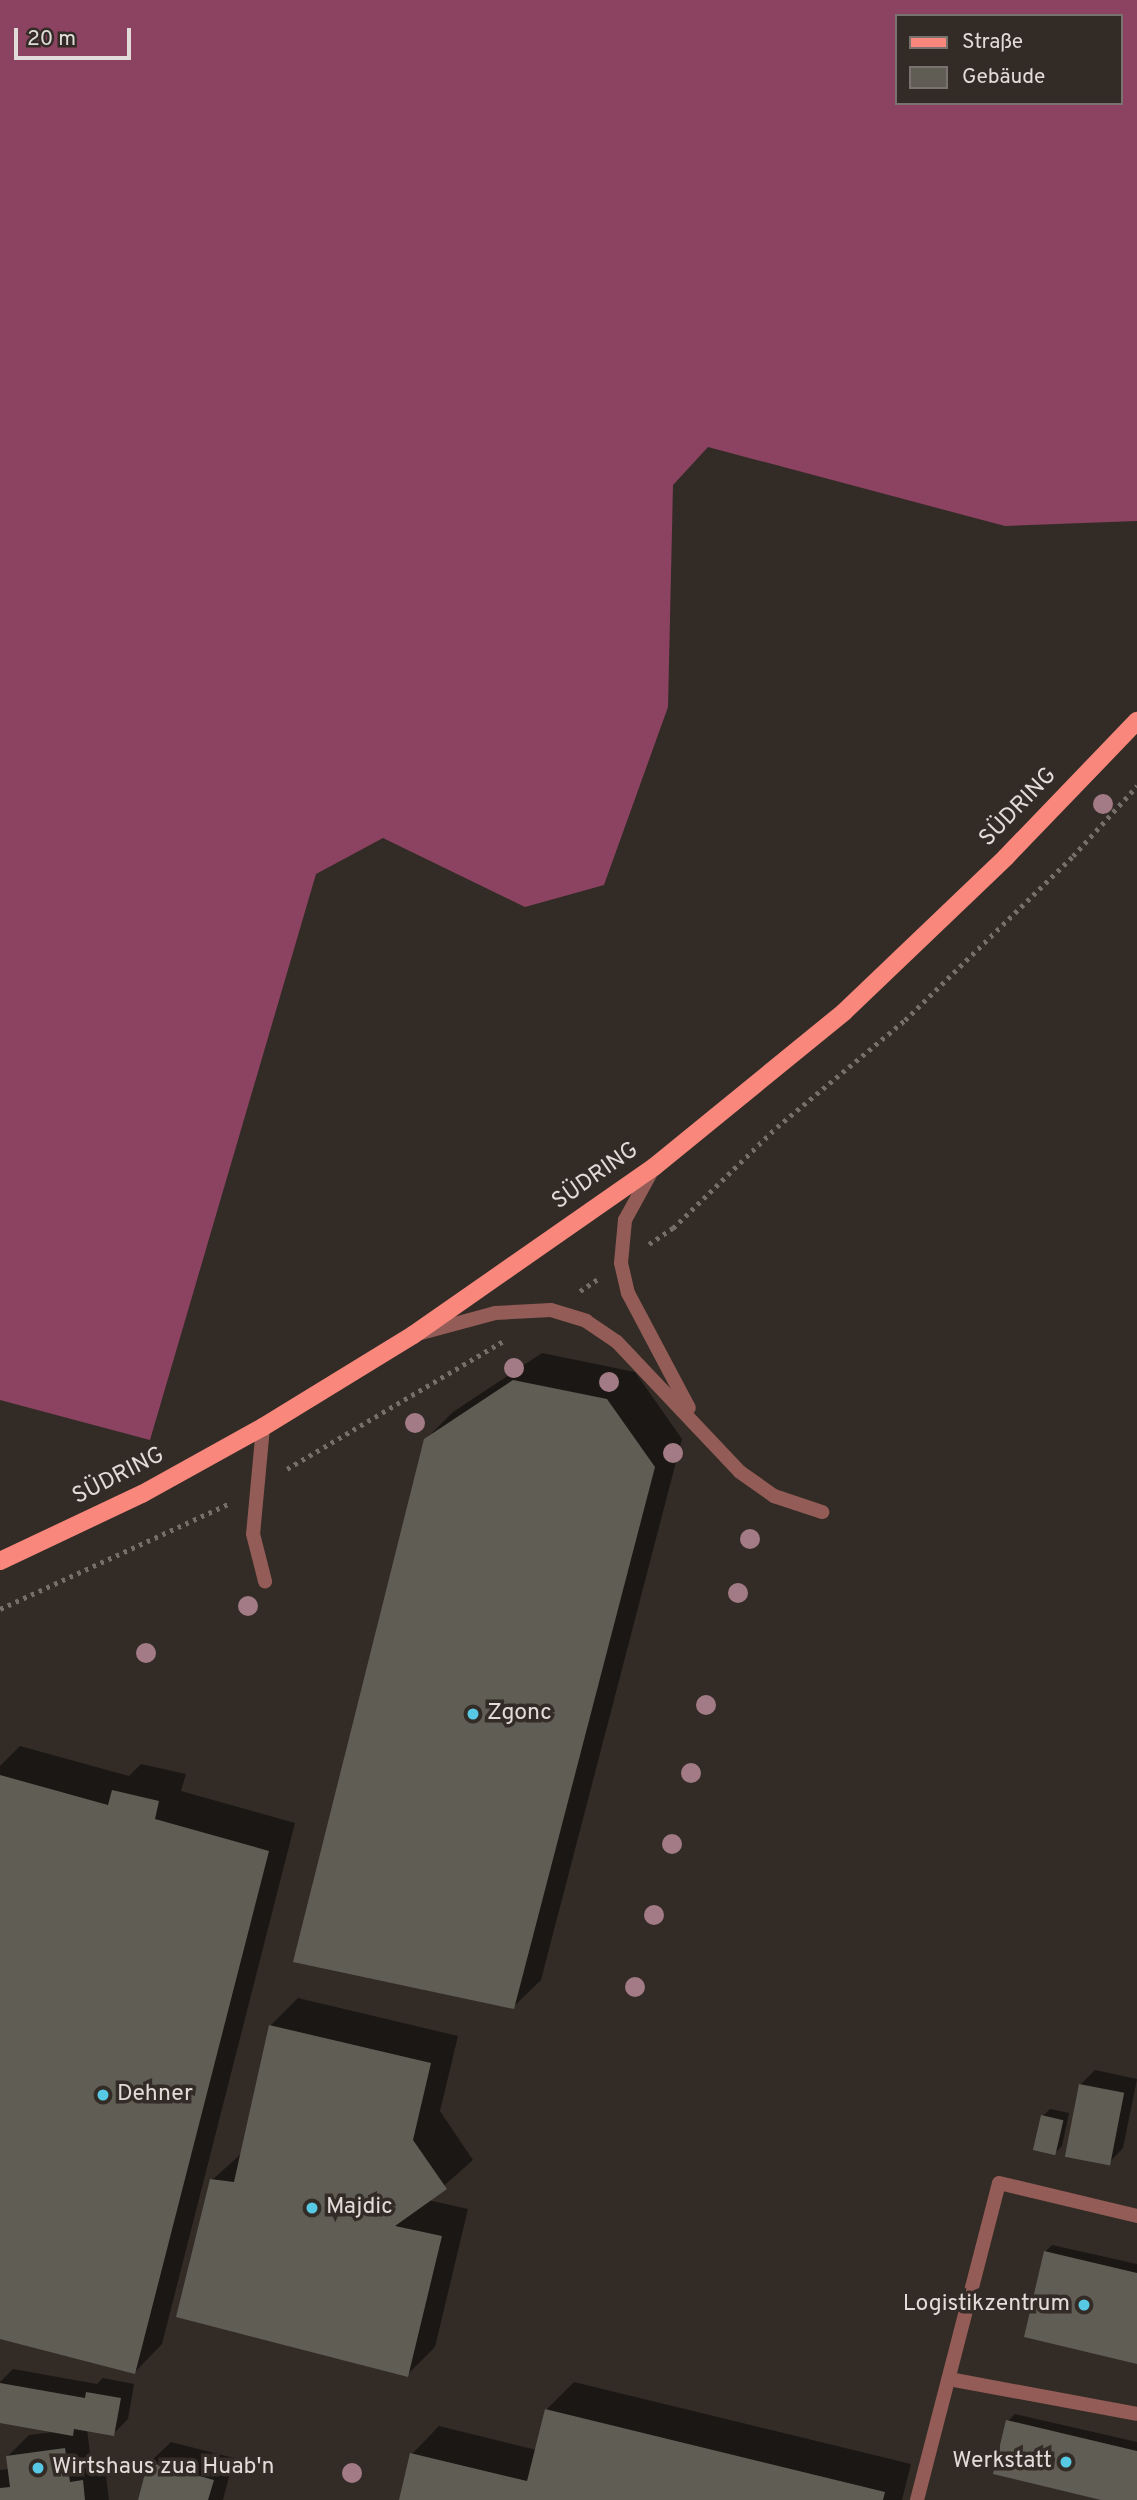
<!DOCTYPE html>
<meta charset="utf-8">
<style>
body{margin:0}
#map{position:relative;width:1137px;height:2500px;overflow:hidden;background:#332c26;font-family:Overpass,sans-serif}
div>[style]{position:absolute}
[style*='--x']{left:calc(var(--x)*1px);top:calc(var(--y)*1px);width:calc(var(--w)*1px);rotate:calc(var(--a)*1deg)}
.forest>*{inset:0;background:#8c4361}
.shadow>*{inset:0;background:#0007}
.building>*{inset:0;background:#605d55;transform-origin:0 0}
.path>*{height:4.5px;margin-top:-2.25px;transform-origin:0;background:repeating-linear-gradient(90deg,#756f6a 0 3.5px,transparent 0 8.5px)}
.lane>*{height:14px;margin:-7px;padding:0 7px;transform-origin:7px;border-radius:7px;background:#945c56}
.street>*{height:14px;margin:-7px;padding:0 7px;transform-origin:7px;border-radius:7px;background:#945c56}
.primary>*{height:18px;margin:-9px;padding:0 9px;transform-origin:9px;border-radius:9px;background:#f9877c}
.trees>*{width:20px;height:20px;margin:-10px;border-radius:50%;background:#a37b86}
.dots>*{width:19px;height:19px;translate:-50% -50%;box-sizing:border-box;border:4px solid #332c26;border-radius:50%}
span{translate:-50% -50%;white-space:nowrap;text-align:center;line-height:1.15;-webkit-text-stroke:7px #332c26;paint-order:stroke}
.street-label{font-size:23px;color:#e1dcd9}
.poi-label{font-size:23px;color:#e1dcd9}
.left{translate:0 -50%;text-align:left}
.right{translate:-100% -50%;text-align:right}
.legend{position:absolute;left:895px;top:14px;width:228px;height:91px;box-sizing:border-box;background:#332c26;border:2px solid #79726e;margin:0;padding:9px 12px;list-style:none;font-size:21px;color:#e1dcd9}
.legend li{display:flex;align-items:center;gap:14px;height:35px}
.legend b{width:35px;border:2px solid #79726e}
.scale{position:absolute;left:14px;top:28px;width:117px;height:32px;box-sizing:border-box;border:4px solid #e1dcd9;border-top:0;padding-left:9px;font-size:21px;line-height:24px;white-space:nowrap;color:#e1dcd9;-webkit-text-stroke:5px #332c26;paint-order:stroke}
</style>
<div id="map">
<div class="forest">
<i style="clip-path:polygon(evenodd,0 0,1137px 0,1137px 521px,1005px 526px,708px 447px,673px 485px,668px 707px,604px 885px,525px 907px,383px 838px,316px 874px,150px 1440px,0 1400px,0 0,897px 16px,1121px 16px,1121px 103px,897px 103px,897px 16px)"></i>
</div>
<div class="shadow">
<i style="clip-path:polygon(542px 1353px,635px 1372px,682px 1439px,541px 1980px,513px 2007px,425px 1440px,453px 1412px)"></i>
<i style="clip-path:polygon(20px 1746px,129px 1776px,141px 1764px,186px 1774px,181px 1791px,295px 1823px,162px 2344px,135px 2372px,0 2337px,0 1766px)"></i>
<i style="clip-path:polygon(298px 1998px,458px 2036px,440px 2111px,473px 2160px,428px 2200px,468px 2209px,435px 2347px,407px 2375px,212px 2180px,242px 2153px,270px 2026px)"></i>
<i style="clip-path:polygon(1095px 2070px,1137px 2079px,1123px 2148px,1109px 2163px,1080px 2085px)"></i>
<i style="clip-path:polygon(1050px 2109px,1069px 2113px,1062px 2146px,1055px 2153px,1043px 2116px)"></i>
<i style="clip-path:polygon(1052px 2245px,1137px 2264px,1137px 2362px,1045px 2252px)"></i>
<i style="clip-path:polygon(13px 2369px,97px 2384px,103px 2378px,134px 2384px,128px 2419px,113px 2434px,87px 2429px,91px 2461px,104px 2459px,109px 2500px,0 2500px,0 2470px,9px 2469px,8px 2456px,29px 2435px,54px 2432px,0 2421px,0 2382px)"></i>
<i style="clip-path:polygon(574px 2382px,911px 2464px,902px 2500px,401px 2500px,412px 2454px,439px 2426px,537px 2450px,547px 2409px)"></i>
<i style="clip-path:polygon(1015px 2414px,1137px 2442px,1137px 2500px,1109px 2500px,1008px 2421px)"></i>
<i style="clip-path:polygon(171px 2442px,234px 2458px,223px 2500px,140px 2500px,149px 2463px)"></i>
</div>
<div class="building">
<i style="clip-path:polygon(513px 1380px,607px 1399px,655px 1467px,514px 2009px,293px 1962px,424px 1439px)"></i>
<i style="clip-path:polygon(0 1775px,108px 1805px,112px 1790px,159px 1801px,155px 1819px,269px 1851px,135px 2374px,0 2339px)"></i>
<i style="clip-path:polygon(269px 2025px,431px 2063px,413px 2140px,447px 2189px,395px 2226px,442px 2236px,408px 2377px,176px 2317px,210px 2179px,234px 2182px)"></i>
<i style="left:1079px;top:2084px;width:46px;height:74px;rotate:11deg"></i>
<i style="left:1041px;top:2115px;width:23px;height:36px;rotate:13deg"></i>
<i style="clip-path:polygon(1044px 2251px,1137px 2273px,1137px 2364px,1024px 2337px)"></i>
<i style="clip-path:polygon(0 2383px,85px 2398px,86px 2392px,121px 2398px,114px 2436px,74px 2429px,73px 2436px,0 2423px)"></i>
<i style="clip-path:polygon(545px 2409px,885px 2492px,883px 2500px,399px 2500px,410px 2453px,527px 2481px)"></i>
<i style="clip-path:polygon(1006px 2420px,1137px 2451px,1137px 2500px,1101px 2500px,993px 2474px)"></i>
<i style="clip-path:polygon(65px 2448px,70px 2482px,83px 2480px,85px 2500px,0 2500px,0 2488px,10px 2487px,6px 2456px)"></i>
<i style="clip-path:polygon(148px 2462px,214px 2480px,208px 2500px,138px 2500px)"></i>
</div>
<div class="path">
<i style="--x:649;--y:1244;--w:29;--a:-34"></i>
<i style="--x:673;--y:1228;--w:145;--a:-44.2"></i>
<i style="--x:777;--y:1127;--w:167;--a:-39.9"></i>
<i style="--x:905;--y:1020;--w:235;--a:-44.3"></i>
<i style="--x:1073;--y:856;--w:95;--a:-47.6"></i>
<i style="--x:580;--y:1291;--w:23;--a:-34"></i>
<i style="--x:287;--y:1469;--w:253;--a:-30.6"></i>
<i style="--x:0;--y:1609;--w:251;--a:-24.7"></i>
</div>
<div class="lane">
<i style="--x:653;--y:1169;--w:58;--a:118.8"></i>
<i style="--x:625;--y:1220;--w:43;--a:95.3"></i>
<i style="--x:621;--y:1263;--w:31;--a:77"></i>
<i style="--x:628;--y:1293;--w:130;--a:62.1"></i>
<i style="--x:421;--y:1333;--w:77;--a:-15.1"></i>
<i style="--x:495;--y:1313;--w:56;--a:-3.1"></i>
<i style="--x:551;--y:1310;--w:37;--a:17"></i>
<i style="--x:586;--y:1321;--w:37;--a:34"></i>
<i style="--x:617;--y:1342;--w:179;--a:46.6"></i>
<i style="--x:740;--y:1472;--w:42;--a:35.2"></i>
<i style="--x:774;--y:1496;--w:51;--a:18.4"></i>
<i style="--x:263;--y:1427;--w:107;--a:95.3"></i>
<i style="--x:253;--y:1534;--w:49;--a:75.7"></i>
<i style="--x:949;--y:2379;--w:191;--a:10.5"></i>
</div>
<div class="street">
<i style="--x:917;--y:2500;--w:327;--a:-75.5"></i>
<i style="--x:999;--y:2183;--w:142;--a:13.4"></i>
</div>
<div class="primary">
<i style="--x:0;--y:1561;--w:157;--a:-25.3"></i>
<i style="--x:142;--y:1494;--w:138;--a:-29"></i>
<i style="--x:263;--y:1427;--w:176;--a:-31.5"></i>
<i style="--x:413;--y:1335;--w:294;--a:-34.9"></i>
<i style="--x:654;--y:1167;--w:245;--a:-39.2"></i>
<i style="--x:844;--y:1012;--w:224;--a:-43.7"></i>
<i style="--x:1006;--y:857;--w:189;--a:-46.1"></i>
</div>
<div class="trees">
<i style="left:1103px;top:804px"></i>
<i style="left:514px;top:1368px"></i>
<i style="left:609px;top:1382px"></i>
<i style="left:415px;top:1423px"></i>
<i style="left:673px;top:1453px"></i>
<i style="left:750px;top:1539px"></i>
<i style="left:738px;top:1593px"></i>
<i style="left:248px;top:1606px"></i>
<i style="left:146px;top:1653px"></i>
<i style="left:706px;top:1705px"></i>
<i style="left:691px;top:1773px"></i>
<i style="left:672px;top:1844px"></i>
<i style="left:654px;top:1915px"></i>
<i style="left:635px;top:1987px"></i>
<i style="left:352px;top:2473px"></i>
</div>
<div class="dots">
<i style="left:473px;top:1714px;background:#58c9e4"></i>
<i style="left:103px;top:2095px;background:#58c9e4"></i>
<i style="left:312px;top:2208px;background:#58c9e4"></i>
<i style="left:1084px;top:2305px;background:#58c9e4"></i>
<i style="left:1066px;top:2462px;background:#58c9e4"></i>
<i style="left:38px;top:2468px;background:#58c9e4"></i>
</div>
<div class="street-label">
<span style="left:1019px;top:808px;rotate:-46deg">SÜDRING</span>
<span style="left:596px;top:1177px;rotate:-35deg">SÜDRING</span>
<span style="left:119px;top:1477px;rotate:-27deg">SÜDRING</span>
</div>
<div class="poi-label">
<span class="left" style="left:487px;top:1714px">Zgonc</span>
<span class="left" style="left:117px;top:2095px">Dehner</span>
<span class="left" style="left:326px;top:2208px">Majdic</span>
<span class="right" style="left:1070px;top:2305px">Logistikzentrum</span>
<span class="right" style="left:1052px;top:2462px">Werkstatt</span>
<span class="left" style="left:52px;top:2468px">Wirtshaus zua Huab'n</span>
</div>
<ul class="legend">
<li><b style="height:9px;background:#f9877c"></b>Straße</li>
<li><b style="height:19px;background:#605d55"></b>Gebäude</li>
</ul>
<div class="scale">20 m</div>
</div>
